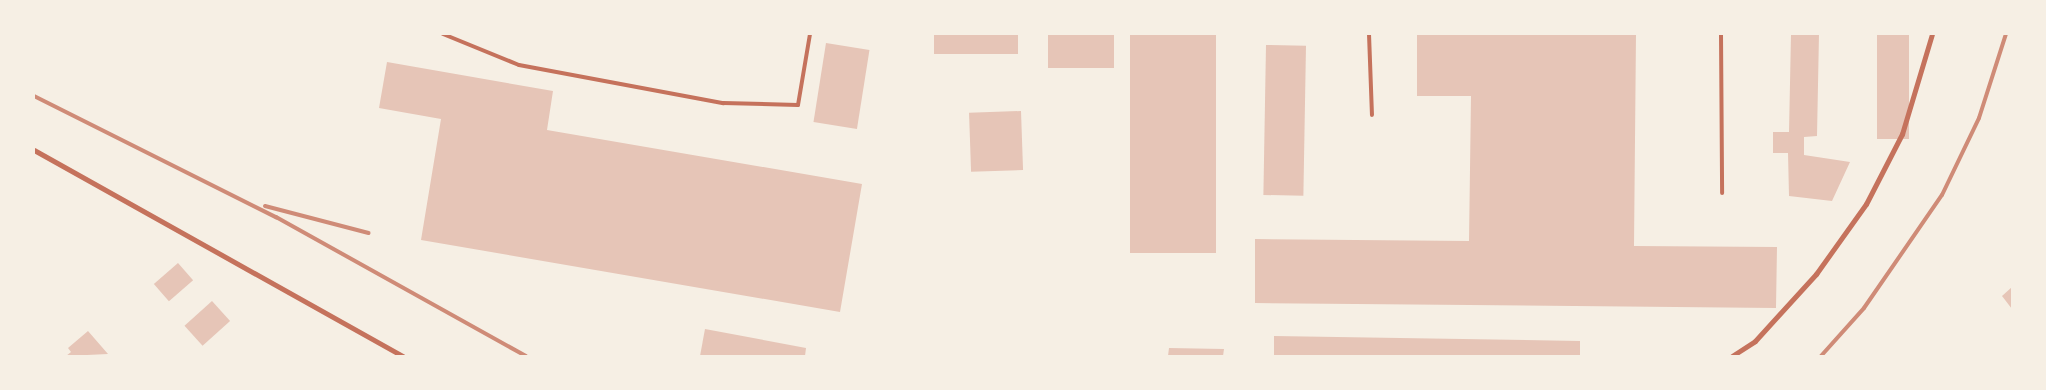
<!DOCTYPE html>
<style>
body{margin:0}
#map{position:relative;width:2046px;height:390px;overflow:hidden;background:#f6efe4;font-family:Raleway,sans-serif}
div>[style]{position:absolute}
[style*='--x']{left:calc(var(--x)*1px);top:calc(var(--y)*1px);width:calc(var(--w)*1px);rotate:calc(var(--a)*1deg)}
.building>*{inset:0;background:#e6c5b7;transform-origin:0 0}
.service>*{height:4px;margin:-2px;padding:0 2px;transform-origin:2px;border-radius:2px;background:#c5725c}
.minor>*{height:5px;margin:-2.5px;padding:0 2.5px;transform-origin:2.5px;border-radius:2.5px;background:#c5725c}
.rail>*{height:4px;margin:-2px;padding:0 2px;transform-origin:2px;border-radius:2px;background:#cf8b77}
span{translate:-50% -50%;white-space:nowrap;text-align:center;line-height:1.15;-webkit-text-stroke:4.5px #f6efe4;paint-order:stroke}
.frame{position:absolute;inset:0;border:35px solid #f6efe4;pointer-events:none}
</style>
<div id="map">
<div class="building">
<i style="left:934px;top:34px;width:84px;height:20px"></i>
<i style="left:1048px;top:34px;width:66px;height:34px"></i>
<i style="left:1130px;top:34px;width:86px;height:219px"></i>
<i style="clip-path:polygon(1417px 34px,1636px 34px,1634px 246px,1777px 247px,1776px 308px,1255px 303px,1255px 239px,1469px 241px,1471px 96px,1417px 96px)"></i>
<i style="clip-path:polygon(1791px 34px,1819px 34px,1817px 136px,1804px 137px,1804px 155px,1850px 162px,1832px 201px,1789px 196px,1788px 153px,1773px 153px,1773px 132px,1789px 132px)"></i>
<i style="left:1877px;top:34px;width:32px;height:105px"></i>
<i style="left:826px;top:43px;width:44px;height:80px;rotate:9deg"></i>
<i style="left:1266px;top:45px;width:40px;height:150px;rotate:1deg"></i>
<i style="clip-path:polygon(387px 62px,553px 91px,547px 130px,862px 184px,840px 312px,421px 240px,441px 119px,379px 108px)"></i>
<i style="left:1021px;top:111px;width:59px;height:52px;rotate:88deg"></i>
<i style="left:178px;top:263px;width:23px;height:32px;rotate:49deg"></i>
<i style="clip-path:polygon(2012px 287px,2012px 309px,2002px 296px)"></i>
<i style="left:212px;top:301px;width:27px;height:37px;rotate:48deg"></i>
<i style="clip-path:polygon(705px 329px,806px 348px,805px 356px,700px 356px)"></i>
<i style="clip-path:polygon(88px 331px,108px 354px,66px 356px,71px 352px,68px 348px)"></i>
<i style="clip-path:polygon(1274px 336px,1580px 341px,1580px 356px,1274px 356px)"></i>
<i style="clip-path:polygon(1169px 348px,1224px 349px,1223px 356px,1168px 356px)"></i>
</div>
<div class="service">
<i style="--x:443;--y:34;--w:82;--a:22.2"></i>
<i style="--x:519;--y:65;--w:208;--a:10.6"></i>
<i style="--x:723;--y:103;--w:75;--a:1.5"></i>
<i style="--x:798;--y:105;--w:72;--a:-80.4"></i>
<i style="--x:1369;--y:34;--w:81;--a:87.9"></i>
<i style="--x:1721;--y:34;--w:159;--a:89.6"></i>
</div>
<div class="minor">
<i style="--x:34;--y:150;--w:423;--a:29.2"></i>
<i style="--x:1732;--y:356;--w:27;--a:-33"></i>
<i style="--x:1755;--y:341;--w:91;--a:-47.7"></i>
<i style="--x:1816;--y:274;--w:86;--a:-54.5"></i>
<i style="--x:1866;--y:204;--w:79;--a:-62.8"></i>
<i style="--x:1902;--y:134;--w:104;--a:-73.3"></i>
</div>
<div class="rail">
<i style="--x:34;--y:96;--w:271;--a:26.6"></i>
<i style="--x:276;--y:217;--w:286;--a:29.1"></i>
<i style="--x:265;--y:206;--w:107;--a:14.6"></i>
<i style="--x:1821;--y:356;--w:64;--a:-48.1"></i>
<i style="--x:1864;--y:308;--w:137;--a:-55.4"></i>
<i style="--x:1942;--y:195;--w:85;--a:-64.3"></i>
<i style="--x:1979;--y:118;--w:88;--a:-72.2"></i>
</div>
<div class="frame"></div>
</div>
